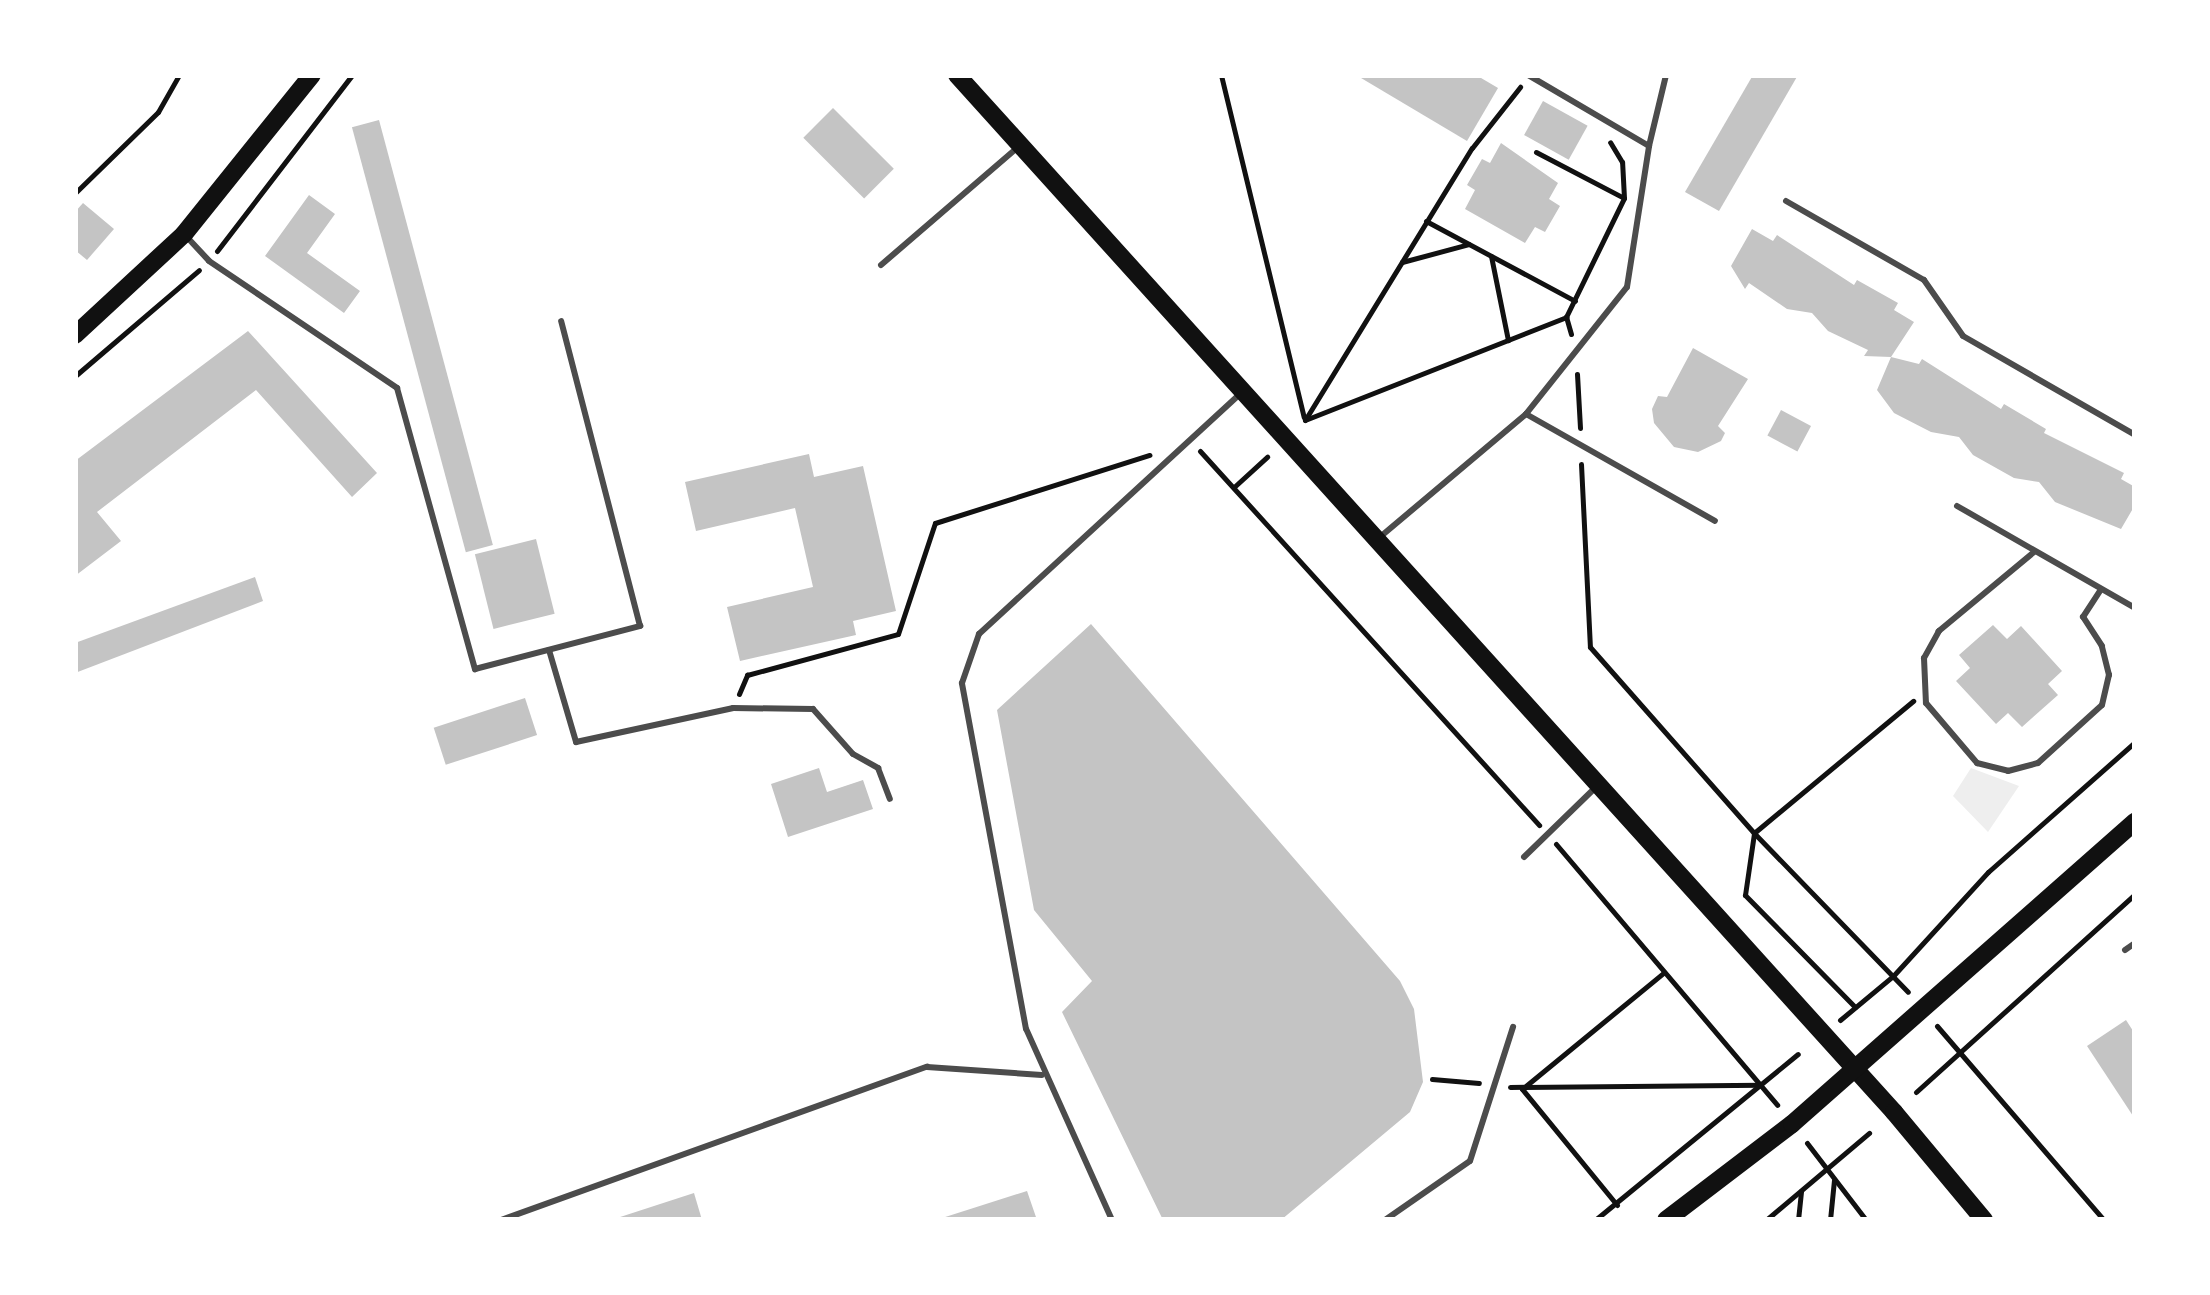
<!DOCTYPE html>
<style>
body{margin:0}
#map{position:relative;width:2210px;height:1295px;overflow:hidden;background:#fff;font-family:Mulish,sans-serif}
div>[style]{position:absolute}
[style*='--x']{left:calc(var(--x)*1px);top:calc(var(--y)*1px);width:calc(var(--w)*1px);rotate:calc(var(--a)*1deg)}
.green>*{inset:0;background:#eee}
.building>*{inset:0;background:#c4c4c4;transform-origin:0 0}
.path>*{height:5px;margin:-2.5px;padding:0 2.5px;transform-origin:2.5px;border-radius:2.5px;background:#111}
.service>*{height:6px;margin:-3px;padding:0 3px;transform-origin:3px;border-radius:3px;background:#4c4c4c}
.secondary>*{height:18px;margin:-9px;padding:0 9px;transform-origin:9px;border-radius:9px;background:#111}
span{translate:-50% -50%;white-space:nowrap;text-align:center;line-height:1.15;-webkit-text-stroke:9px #fff;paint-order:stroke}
.frame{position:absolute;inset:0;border:78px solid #fff;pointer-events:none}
</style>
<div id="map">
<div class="green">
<i style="clip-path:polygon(1971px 768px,2019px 786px,1988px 832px,1953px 796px)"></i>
</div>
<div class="building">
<i style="clip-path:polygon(1356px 75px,1476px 75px,1498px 88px,1467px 141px)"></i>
<i style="clip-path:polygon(1753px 75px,1798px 75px,1719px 211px,1685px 192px)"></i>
<i style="left:1543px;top:101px;width:51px;height:39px;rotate:29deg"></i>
<i style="left:833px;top:108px;width:86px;height:42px;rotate:45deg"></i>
<i style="left:379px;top:120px;width:440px;height:28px;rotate:75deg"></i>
<i style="clip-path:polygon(1501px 143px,1558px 183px,1549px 199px,1560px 206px,1545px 232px,1535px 227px,1525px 243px,1465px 209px,1475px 190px,1467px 185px,1482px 159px,1490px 163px)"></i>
<i style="clip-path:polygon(309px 195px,335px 214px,307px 253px,360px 291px,344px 313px,265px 256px)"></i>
<i style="clip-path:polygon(83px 203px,114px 229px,87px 260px,75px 250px,75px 212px)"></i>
<i style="clip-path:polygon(1752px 229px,1773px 241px,1777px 235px,1854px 285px,1857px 280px,1898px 303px,1894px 310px,1914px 322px,1891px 357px,1864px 356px,1868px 350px,1828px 331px,1812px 313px,1787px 309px,1749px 283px,1745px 289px,1731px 266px)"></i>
<i style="clip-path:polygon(248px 331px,377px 473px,352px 497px,256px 390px,97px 512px,121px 541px,75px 576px,75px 461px)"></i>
<i style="clip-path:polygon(1693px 348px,1748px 379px,1718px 426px,1725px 433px,1721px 441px,1698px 452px,1674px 447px,1654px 423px,1652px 409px,1658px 396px,1667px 397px)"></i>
<i style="clip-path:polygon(1891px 357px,1919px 364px,1922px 359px,2001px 409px,2004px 404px,2046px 429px,2044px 433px,2124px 473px,2121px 479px,2135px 487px,2135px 505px,2121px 529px,2055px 502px,2039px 482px,2014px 478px,1973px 455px,1959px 437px,1931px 432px,1894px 413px,1877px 390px)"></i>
<i style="left:1781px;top:410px;width:34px;height:29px;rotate:28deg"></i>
<i style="clip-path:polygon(809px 454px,814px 477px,863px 466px,896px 611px,853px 621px,856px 635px,740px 661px,727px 607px,813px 587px,795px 508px,696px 531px,685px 482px)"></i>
<i style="left:536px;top:539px;width:77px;height:63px;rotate:76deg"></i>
<i style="clip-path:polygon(255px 577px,263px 601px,75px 673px,75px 643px)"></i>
<i style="clip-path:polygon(1091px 624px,1400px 981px,1414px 1009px,1423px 1082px,1410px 1112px,1281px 1220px,1163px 1220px,1062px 1012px,1092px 981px,1034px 910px,997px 710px)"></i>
<i style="clip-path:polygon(1993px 625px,2007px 639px,2021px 626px,2062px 671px,2048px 684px,2058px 695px,2022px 727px,2008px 713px,1996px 724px,1956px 681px,1970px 668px,1959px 655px)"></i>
<i style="left:525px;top:698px;width:39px;height:96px;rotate:72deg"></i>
<i style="clip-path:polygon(819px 768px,827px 792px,863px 780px,873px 809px,788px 837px,771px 784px)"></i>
<i style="clip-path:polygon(2126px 1020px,2135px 1034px,2135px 1119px,2087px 1046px)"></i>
<i style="clip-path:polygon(1027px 1191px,1037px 1220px,940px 1220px,939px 1219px)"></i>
<i style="clip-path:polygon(694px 1193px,702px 1220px,614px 1220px,614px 1219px)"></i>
</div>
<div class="path">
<i style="--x:1221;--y:75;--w:352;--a:76.4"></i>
<i style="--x:1536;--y:152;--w:99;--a:27.6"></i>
<i style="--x:75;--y:193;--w:116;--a:-44.3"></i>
<i style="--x:158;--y:112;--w:43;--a:-60.4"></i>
<i style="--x:1426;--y:221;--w:169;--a:28.2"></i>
<i style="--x:217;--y:251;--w:222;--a:-52.5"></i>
<i style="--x:1491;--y:256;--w:86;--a:78.6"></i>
<i style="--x:1402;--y:262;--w:69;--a:-15"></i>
<i style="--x:1571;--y:334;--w:18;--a:-106"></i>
<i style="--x:1566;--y:317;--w:132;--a:-64"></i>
<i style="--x:1624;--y:198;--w:36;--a:-93"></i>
<i style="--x:1622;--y:162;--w:23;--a:-121"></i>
<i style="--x:1577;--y:374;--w:54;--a:86.8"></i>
<i style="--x:75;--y:376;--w:163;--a:-40.5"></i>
<i style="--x:1305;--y:420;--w:319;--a:-58.5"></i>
<i style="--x:1472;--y:148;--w:78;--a:-51.8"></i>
<i style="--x:1305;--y:420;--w:281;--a:-21.5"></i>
<i style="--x:1200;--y:451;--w:505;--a:47.81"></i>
<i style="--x:1581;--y:464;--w:183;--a:87.2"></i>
<i style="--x:1590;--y:647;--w:248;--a:48.6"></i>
<i style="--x:1754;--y:833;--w:221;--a:45.9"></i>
<i style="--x:1234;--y:487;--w:45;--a:-42.3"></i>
<i style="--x:739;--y:694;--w:21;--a:-67"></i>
<i style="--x:747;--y:675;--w:156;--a:-15.2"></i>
<i style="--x:898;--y:634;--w:117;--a:-71.6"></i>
<i style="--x:935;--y:523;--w:225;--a:-17.6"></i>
<i style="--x:1556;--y:844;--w:342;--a:49.7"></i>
<i style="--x:1855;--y:1007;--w:157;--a:-134.5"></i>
<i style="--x:1745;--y:895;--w:63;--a:-81.7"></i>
<i style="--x:1754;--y:833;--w:207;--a:-39.7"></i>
<i style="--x:1840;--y:1020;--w:69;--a:-39.7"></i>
<i style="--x:1893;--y:976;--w:141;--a:-47.6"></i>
<i style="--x:1988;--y:872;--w:196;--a:-41.5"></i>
<i style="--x:1937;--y:1026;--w:256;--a:49.3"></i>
<i style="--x:1432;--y:1079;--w:47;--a:4.9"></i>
<i style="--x:1510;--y:1087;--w:251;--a:-0.5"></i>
<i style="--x:1916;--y:1092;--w:295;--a:-42.1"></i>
<i style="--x:1807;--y:1143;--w:97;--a:52.5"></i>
<i style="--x:1617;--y:1205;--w:150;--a:-129.3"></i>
<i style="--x:1522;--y:1089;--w:183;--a:-39.4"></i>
<i style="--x:1595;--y:1220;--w:262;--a:-39.3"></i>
<i style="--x:1766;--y:1220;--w:135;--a:-40.2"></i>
<i style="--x:1798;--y:1220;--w:29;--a:-84"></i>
<i style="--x:1830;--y:1220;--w:40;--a:-84.3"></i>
</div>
<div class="service">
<i style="--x:1649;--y:146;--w:73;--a:-76.5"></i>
<i style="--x:1786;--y:201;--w:159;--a:29.8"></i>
<i style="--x:1924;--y:280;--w:68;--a:55.1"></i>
<i style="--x:1963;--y:336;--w:198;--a:29.9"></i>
<i style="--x:185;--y:235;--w:35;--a:47"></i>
<i style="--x:209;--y:261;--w:227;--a:34"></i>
<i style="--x:397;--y:388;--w:292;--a:74.5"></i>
<i style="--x:475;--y:669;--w:171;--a:-14.6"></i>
<i style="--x:640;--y:626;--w:315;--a:-104.5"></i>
<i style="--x:881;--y:265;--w:179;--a:-40.7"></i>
<i style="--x:1526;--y:414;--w:217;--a:29.5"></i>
<i style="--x:1957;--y:506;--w:205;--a:29.8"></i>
<i style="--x:1380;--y:537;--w:191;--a:-40.1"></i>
<i style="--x:1526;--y:414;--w:162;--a:-51.5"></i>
<i style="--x:1627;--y:287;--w:143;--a:-81.1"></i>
<i style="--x:1649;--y:146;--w:140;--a:-149.6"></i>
<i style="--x:2034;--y:552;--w:124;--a:140.3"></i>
<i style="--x:1939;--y:631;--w:31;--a:119"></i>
<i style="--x:1924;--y:658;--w:45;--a:87.5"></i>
<i style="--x:1926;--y:703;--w:79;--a:49.6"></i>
<i style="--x:1977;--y:763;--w:32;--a:14"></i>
<i style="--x:2008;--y:771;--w:31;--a:-15"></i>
<i style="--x:2038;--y:763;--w:86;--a:-42.2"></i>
<i style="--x:2102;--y:705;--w:31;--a:-77"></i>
<i style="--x:2109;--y:675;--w:30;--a:-104"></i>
<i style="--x:2102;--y:646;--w:35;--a:-123"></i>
<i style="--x:2083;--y:617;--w:33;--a:-57"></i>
<i style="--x:549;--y:650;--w:96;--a:73.6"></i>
<i style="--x:576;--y:742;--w:161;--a:-12.2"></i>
<i style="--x:733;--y:708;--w:80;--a:0.7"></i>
<i style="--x:813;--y:709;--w:60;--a:48.4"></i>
<i style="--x:853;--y:754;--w:29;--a:29"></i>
<i style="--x:878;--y:768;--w:33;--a:69"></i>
<i style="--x:1524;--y:857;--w:99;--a:-44.2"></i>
<i style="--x:2125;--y:950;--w:12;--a:-35"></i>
<i style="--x:501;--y:1220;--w:453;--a:-19.8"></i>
<i style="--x:927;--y:1067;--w:115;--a:4"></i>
<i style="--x:1112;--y:1220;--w:209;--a:-114.2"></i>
<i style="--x:1026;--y:1029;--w:352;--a:-100.5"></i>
<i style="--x:962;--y:683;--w:52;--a:-70.9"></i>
<i style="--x:979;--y:634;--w:353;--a:-42.6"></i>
<i style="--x:1385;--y:1220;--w:103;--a:-34.8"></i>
<i style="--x:1470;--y:1161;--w:141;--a:-72.2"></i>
</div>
<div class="secondary">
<i style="--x:957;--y:75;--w:1398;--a:47.9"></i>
<i style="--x:1894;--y:1112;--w:141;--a:50.2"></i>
<i style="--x:75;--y:335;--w:149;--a:-42.8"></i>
<i style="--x:184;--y:234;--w:204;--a:-51.2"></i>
<i style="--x:1666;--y:1220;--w:158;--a:-37.3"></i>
<i style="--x:1792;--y:1124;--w:457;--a:-41.4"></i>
</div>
<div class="frame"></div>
</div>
